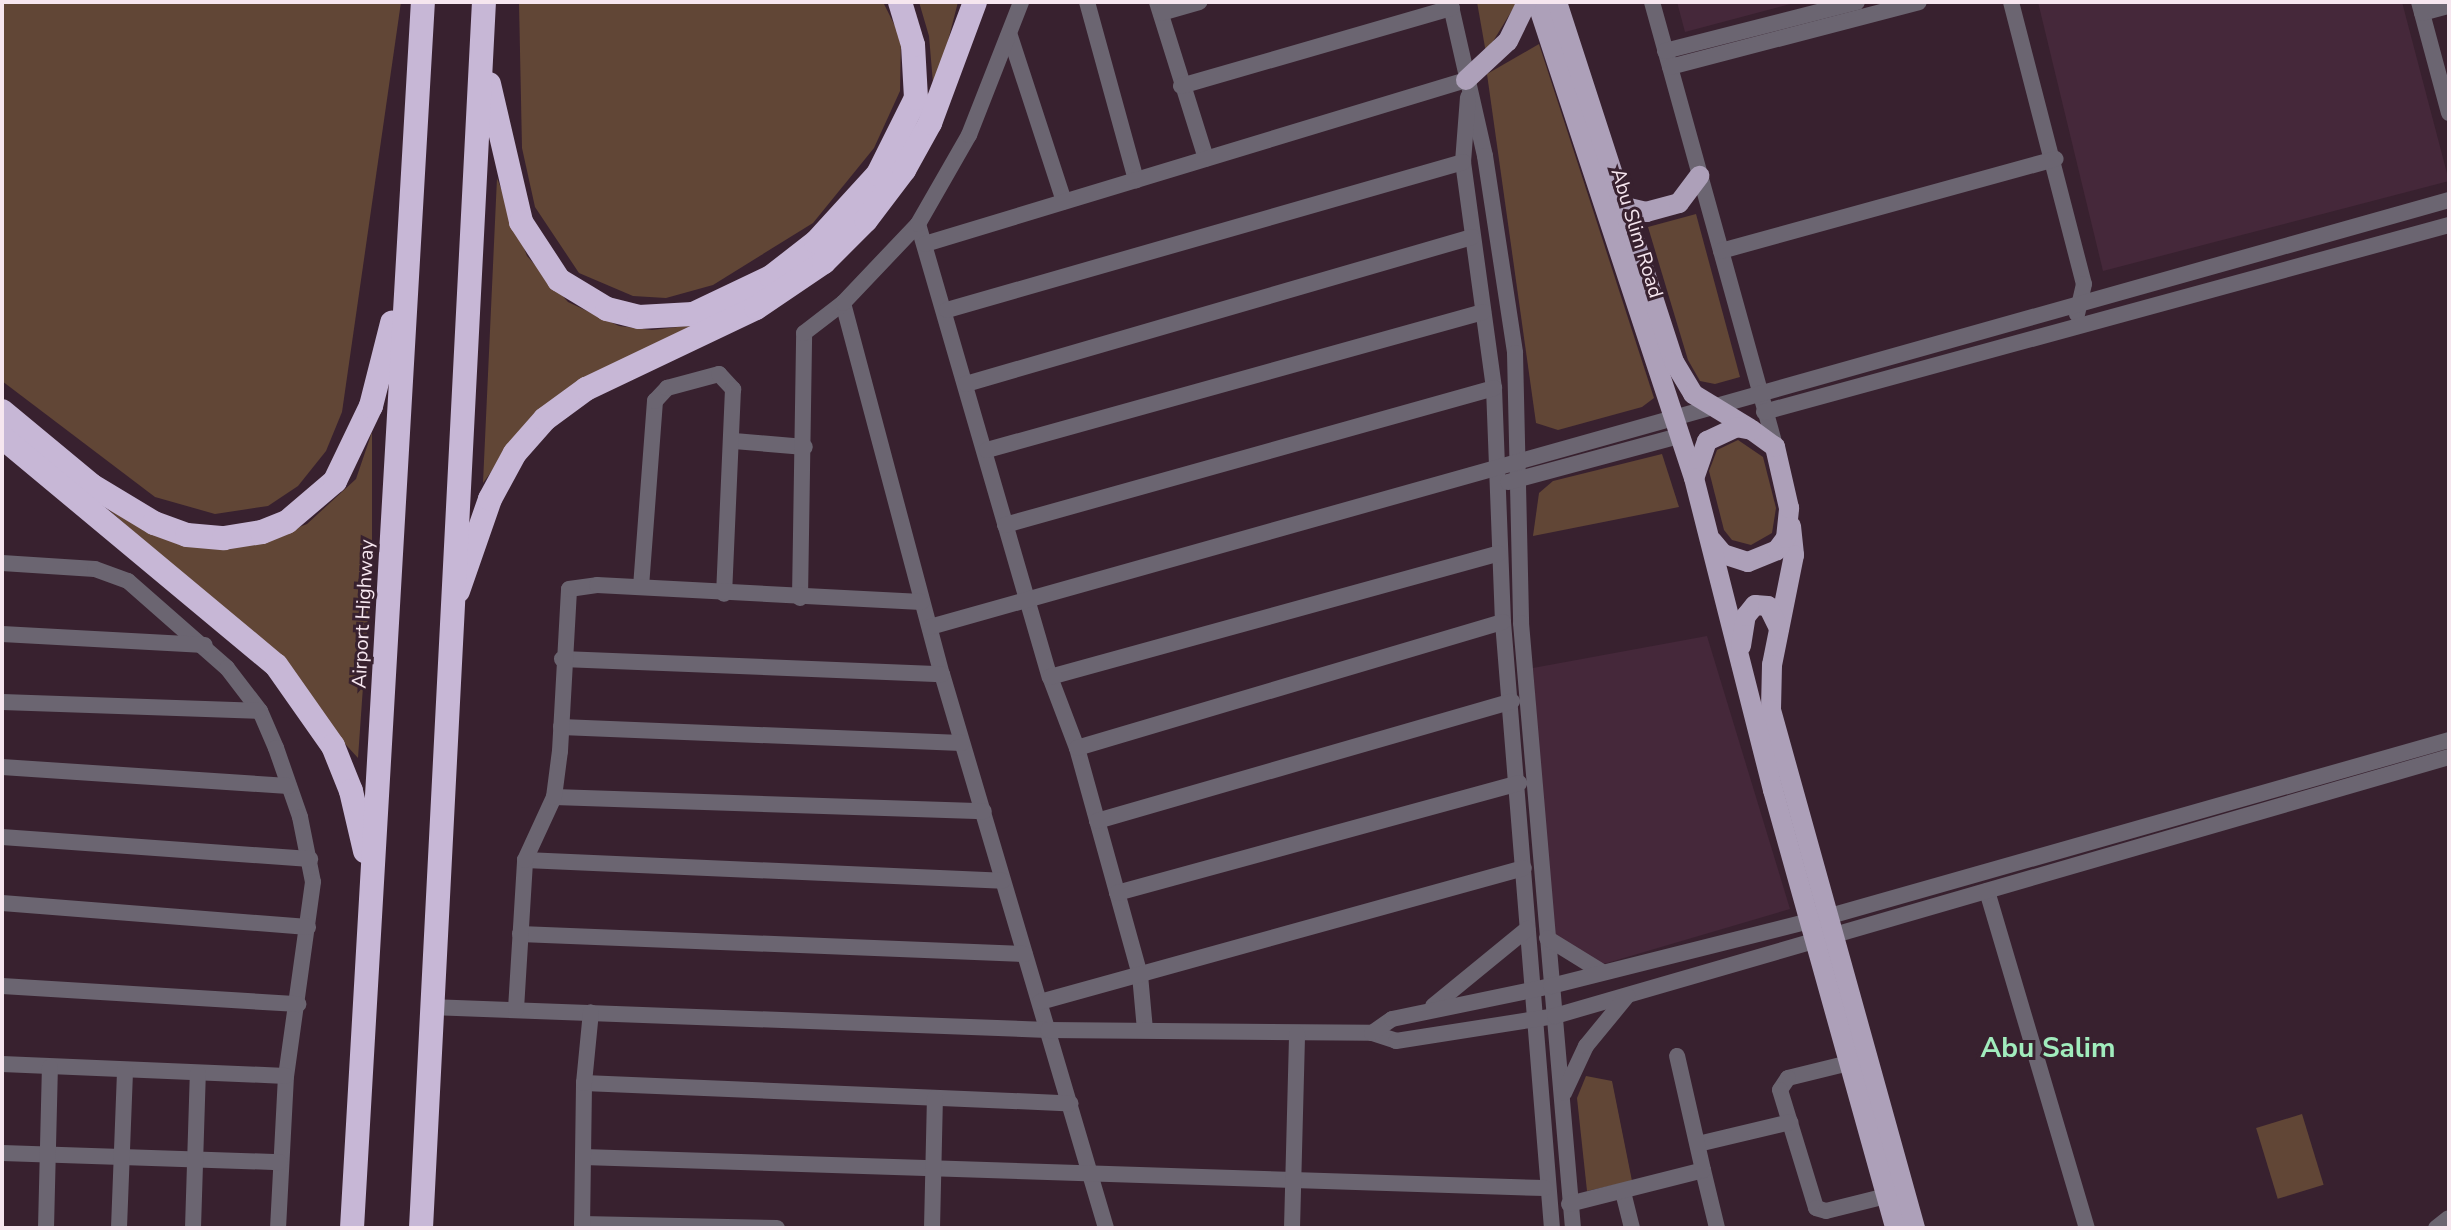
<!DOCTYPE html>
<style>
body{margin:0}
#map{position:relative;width:2451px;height:1230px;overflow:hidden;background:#38212f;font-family:"Nunito Sans",sans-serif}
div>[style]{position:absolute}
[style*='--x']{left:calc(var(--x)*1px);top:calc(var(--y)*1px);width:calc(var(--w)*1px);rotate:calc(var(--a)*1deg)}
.built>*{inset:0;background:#45283a}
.green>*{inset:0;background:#614636;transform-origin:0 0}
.minor>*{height:16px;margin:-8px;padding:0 8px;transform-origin:8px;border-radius:8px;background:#6b6571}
.major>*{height:20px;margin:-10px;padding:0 10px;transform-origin:10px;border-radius:10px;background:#ada0b9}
.highway>*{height:24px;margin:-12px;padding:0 12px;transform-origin:12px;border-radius:12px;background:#c7b7d6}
span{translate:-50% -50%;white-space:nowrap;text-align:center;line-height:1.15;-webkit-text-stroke:6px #38212f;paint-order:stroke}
.street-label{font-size:20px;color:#f6e6ef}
.district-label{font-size:28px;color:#a1ecbd;font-weight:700}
.frame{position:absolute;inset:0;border:4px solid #f6e6ef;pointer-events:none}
</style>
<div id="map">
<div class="built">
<i style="clip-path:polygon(1677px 2px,1798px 2px,1685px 32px)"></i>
<i style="clip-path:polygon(2038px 2px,2402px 2px,2449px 181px,2103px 271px)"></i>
<i style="clip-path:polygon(1707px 636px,1790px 909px,1600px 965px,1553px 937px,1533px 668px)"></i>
</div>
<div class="green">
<i style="clip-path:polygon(2px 2px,401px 2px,342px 412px,326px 451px,298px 486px,268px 506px,215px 514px,155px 497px,2px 381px)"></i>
<i style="clip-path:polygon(519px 2px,883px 2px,901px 38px,900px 91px,874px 148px,813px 223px,713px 285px,666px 298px,633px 296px,579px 273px,535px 207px,522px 148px)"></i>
<i style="clip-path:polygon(919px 2px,958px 2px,934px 95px,929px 36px)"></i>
<i style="clip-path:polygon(1477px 2px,1517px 2px,1486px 53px)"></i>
<i style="clip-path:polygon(1539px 44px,1654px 398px,1642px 407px,1558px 430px,1536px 423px,1487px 74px)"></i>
<i style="clip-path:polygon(497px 178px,527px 256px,568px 302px,619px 326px,652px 330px,712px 323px,504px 454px,483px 483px)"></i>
<i style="clip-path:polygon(1696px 214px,1740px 377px,1715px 384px,1700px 381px,1688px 360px,1648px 227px)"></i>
<i style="clip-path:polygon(372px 432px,372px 558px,358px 758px,225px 613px,108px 509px,257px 544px,307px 524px,356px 479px)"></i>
<i style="clip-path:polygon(1738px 440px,1763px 457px,1776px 508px,1772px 533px,1751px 545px,1732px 540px,1724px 530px,1709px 471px,1717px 450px)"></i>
<i style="clip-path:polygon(1662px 454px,1679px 507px,1533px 536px,1539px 493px,1553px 481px)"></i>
<i style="clip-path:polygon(1586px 1076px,1612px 1081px,1632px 1181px,1587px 1191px,1577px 1098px)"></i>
<i style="left:2302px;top:1114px;width:74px;height:48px;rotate:73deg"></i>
</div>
<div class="minor">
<i style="--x:1087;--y:2;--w:185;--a:74.6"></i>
<i style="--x:1157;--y:2;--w:164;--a:72.6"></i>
<i style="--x:1450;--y:2;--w:158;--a:77.2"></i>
<i style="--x:1485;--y:156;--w:199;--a:81.3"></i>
<i style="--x:1515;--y:353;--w:270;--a:88.7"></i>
<i style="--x:1521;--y:623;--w:607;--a:85.09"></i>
<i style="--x:1652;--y:2;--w:462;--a:74.5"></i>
<i style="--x:2011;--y:2;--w:291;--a:75.5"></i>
<i style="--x:2084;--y:284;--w:31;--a:103"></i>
<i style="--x:2419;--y:2;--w:115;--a:74.9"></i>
<i style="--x:1161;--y:13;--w:40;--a:-16"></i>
<i style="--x:2422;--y:13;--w:28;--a:-15"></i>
<i style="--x:1010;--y:36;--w:174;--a:71.9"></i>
<i style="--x:1665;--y:51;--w:198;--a:-14.3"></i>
<i style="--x:1670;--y:67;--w:257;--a:-14.6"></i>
<i style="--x:1181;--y:86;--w:282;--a:-16.1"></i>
<i style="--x:1468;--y:97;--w:65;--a:94.4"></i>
<i style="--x:1463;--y:162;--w:228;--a:82.2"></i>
<i style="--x:1494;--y:388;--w:234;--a:87.8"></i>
<i style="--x:1503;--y:622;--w:608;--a:85.38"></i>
<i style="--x:918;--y:224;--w:472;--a:73.8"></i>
<i style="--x:1050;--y:677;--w:76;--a:69.2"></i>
<i style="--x:1077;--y:748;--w:236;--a:74.5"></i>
<i style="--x:1140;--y:975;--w:55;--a:84.8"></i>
<i style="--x:925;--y:244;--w:565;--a:-16.86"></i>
<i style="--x:1721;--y:251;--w:347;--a:-15.4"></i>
<i style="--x:843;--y:303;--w:384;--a:75.1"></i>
<i style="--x:942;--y:674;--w:578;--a:73.51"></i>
<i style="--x:947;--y:310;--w:537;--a:-16"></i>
<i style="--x:966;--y:384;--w:527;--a:-16.2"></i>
<i style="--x:1764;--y:412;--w:710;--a:-15.27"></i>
<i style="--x:734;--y:441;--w:71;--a:4.8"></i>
<i style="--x:987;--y:450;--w:515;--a:-15.55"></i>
<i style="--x:1508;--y:482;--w:176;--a:-15.1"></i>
<i style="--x:1005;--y:525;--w:508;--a:-15.65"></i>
<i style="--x:2;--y:563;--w:93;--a:3.7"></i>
<i style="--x:95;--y:569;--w:35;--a:20"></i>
<i style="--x:128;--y:581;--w:132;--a:41.3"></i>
<i style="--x:227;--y:668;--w:54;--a:52.5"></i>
<i style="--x:260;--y:711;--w:40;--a:66.6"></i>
<i style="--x:276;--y:748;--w:73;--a:70.8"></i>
<i style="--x:300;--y:817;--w:66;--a:78.7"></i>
<i style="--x:313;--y:882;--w:196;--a:97.9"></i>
<i style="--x:286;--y:1076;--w:152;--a:93"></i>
<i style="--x:641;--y:587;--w:187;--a:-85.7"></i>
<i style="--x:655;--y:401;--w:18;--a:-47"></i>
<i style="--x:667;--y:388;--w:54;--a:-15.1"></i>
<i style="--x:719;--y:374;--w:21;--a:47"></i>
<i style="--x:733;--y:389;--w:205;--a:92.5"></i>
<i style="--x:800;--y:598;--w:265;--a:-89.1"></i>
<i style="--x:804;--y:333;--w:49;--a:-37.6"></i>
<i style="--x:843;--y:303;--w:109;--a:-46.5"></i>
<i style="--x:918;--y:224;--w:103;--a:-60.2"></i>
<i style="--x:969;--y:135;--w:143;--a:-68.6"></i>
<i style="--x:930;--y:627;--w:1578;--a:-15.7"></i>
<i style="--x:2;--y:634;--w:203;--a:3.1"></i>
<i style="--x:562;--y:659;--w:380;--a:2.3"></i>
<i style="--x:1050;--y:677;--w:465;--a:-15.4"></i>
<i style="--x:2;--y:702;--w:258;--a:2"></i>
<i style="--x:561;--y:727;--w:401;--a:2.3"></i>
<i style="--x:1077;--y:748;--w:444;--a:-16.5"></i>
<i style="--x:2;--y:767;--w:287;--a:3.8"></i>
<i style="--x:554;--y:797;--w:430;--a:1.9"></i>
<i style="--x:1097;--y:821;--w:432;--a:-16.1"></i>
<i style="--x:2;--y:837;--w:309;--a:4.1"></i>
<i style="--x:525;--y:860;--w:478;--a:2.5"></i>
<i style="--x:1987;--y:891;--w:352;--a:73.5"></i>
<i style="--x:1117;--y:893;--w:417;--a:-15.3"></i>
<i style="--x:2;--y:903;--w:307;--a:4.5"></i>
<i style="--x:520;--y:934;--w:505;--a:2.27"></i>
<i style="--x:1547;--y:938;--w:65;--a:31.7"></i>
<i style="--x:2;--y:986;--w:297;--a:3.5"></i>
<i style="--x:1040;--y:1002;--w:502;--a:-15.48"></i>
<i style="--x:1433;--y:1006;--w:122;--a:-39.3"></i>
<i style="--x:430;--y:1007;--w:618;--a:2.13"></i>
<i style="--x:1048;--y:1030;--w:324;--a:0.5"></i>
<i style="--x:1372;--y:1033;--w:25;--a:18"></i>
<i style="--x:1396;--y:1041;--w:161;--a:-8.9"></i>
<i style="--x:1555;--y:1016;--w:931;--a:-16.16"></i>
<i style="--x:516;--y:1009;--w:149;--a:-86.5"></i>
<i style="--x:525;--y:860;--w:69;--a:-65.3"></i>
<i style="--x:554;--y:797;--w:46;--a:-82.6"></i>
<i style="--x:560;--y:751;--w:162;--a:-86.8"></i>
<i style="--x:569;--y:589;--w:28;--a:-8"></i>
<i style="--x:597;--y:585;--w:325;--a:3"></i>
<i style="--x:1372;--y:1033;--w:24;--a:-35"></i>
<i style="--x:1392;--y:1019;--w:162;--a:-11.7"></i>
<i style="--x:1551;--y:986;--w:288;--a:-14.1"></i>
<i style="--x:1830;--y:916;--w:644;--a:-15.87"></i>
<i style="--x:1849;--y:1063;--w:63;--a:166.2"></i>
<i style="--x:1788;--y:1078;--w:14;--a:124"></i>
<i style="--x:1780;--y:1090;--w:123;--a:73"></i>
<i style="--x:1816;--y:1208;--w:10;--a:17"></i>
<i style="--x:1826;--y:1211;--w:62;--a:-14"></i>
<i style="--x:2;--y:1064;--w:284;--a:2.4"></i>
<i style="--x:584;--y:1083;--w:487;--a:2.4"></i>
<i style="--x:1564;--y:1093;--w:52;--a:-64.9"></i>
<i style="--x:1586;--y:1046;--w:65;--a:-50.6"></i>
<i style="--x:1698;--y:1144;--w:95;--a:-13.4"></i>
<i style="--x:2;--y:1153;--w:278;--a:1.9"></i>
<i style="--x:583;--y:1157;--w:962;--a:1.85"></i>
<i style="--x:1703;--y:1170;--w:60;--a:76.4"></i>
<i style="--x:1623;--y:1192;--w:37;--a:76"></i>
<i style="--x:1569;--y:1204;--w:138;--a:-14.2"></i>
<i style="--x:1703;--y:1170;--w:117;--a:-102.8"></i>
<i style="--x:582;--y:1224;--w:195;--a:1.2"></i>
<i style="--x:46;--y:1228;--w:161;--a:-88.6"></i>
<i style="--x:119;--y:1228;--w:158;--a:-87.8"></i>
<i style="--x:193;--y:1228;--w:155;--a:-88.2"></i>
<i style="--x:582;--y:1228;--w:145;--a:-89.2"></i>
<i style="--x:584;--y:1083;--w:71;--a:-84.4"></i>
<i style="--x:932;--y:1228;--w:130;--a:-88.7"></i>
<i style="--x:1292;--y:1228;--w:194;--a:-88.5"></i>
<i style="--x:2436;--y:1228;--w:16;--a:-38"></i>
</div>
<div class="major">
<i style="--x:1537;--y:2;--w:501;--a:71.75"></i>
<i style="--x:1557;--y:2;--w:379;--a:72"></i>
<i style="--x:1674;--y:362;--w:37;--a:59"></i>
<i style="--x:1693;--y:394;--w:66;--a:31.3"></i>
<i style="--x:1466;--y:80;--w:57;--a:-42.9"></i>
<i style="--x:1508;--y:41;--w:43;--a:-64"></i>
<i style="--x:1625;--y:207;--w:22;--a:13"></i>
<i style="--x:1646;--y:212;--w:34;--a:-15"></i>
<i style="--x:1679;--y:203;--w:34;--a:-53"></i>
<i style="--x:1791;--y:526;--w:29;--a:84"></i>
<i style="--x:1794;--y:555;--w:112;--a:101.3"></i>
<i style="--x:1772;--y:665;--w:45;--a:91.3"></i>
<i style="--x:1771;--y:710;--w:538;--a:74.46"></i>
<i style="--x:1712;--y:541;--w:17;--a:50"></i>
<i style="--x:1723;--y:554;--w:26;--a:18"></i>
<i style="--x:1748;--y:562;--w:31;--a:-22"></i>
<i style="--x:1777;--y:550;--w:15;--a:-53"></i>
<i style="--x:1786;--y:538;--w:30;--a:-84"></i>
<i style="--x:1789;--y:508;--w:63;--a:-102.9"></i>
<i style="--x:1775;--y:447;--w:29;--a:-144"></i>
<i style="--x:1752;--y:430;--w:15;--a:-169"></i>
<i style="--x:1737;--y:427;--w:33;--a:155"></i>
<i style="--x:1707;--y:441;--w:39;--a:109"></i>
<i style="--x:1694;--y:478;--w:322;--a:75.8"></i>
<i style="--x:1773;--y:790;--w:455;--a:74.4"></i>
<i style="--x:1741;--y:646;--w:30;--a:-81"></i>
<i style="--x:1746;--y:616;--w:14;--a:-51"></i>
<i style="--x:1755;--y:605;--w:13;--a:4"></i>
<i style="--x:1768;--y:606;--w:25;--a:64"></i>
</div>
<div class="highway">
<i style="--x:489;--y:84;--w:142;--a:76.9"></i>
<i style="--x:521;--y:222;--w:69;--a:56.8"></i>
<i style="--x:559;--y:280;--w:56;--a:31.1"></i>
<i style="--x:607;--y:309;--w:33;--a:14"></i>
<i style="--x:639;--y:317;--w:54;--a:-3.2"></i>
<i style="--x:693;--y:314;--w:86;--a:-25.4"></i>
<i style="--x:771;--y:277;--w:57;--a:-37.9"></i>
<i style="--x:816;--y:242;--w:92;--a:-47.6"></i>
<i style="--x:878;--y:174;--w:85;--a:-63.4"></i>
<i style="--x:916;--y:98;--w:53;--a:-93.2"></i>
<i style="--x:913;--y:45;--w:45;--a:-106.8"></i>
<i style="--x:2;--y:411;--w:116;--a:39.7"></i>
<i style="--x:91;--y:485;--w:74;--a:31.1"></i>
<i style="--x:154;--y:523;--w:35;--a:20"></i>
<i style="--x:187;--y:535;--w:37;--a:5"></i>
<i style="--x:224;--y:538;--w:38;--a:-9"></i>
<i style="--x:262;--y:532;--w:27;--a:-22"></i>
<i style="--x:287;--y:522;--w:63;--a:-40.5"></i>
<i style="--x:335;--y:481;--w:83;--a:-64.4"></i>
<i style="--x:371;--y:406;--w:86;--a:-75.8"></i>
<i style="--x:2;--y:437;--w:356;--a:39.8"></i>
<i style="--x:276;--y:665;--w:99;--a:54.9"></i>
<i style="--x:333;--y:746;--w:48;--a:68.2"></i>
<i style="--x:351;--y:791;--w:62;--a:76.9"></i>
<i style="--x:458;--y:591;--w:97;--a:-70.8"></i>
<i style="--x:490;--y:499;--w:52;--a:-61.5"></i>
<i style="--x:515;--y:453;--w:45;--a:-48.6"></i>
<i style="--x:545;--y:419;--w:51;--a:-36.2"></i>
<i style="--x:586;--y:389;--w:188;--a:-25.5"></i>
<i style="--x:756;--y:308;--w:82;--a:-34.1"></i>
<i style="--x:824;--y:262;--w:59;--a:-45"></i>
<i style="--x:866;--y:220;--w:63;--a:-52.8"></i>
<i style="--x:904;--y:170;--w:54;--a:-61"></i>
<i style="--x:930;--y:123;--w:129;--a:-69.6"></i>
<i style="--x:352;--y:1228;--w:1228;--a:-86.69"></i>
<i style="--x:421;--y:1228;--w:1228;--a:-87.06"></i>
</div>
<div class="street-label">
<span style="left:1637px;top:233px;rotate:73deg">Abu Slim Road</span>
<span style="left:363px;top:614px;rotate:-87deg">Airport Highway</span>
</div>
<div class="district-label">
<span style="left:2048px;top:1048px">Abu Salim</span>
</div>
<div class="frame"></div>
</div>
